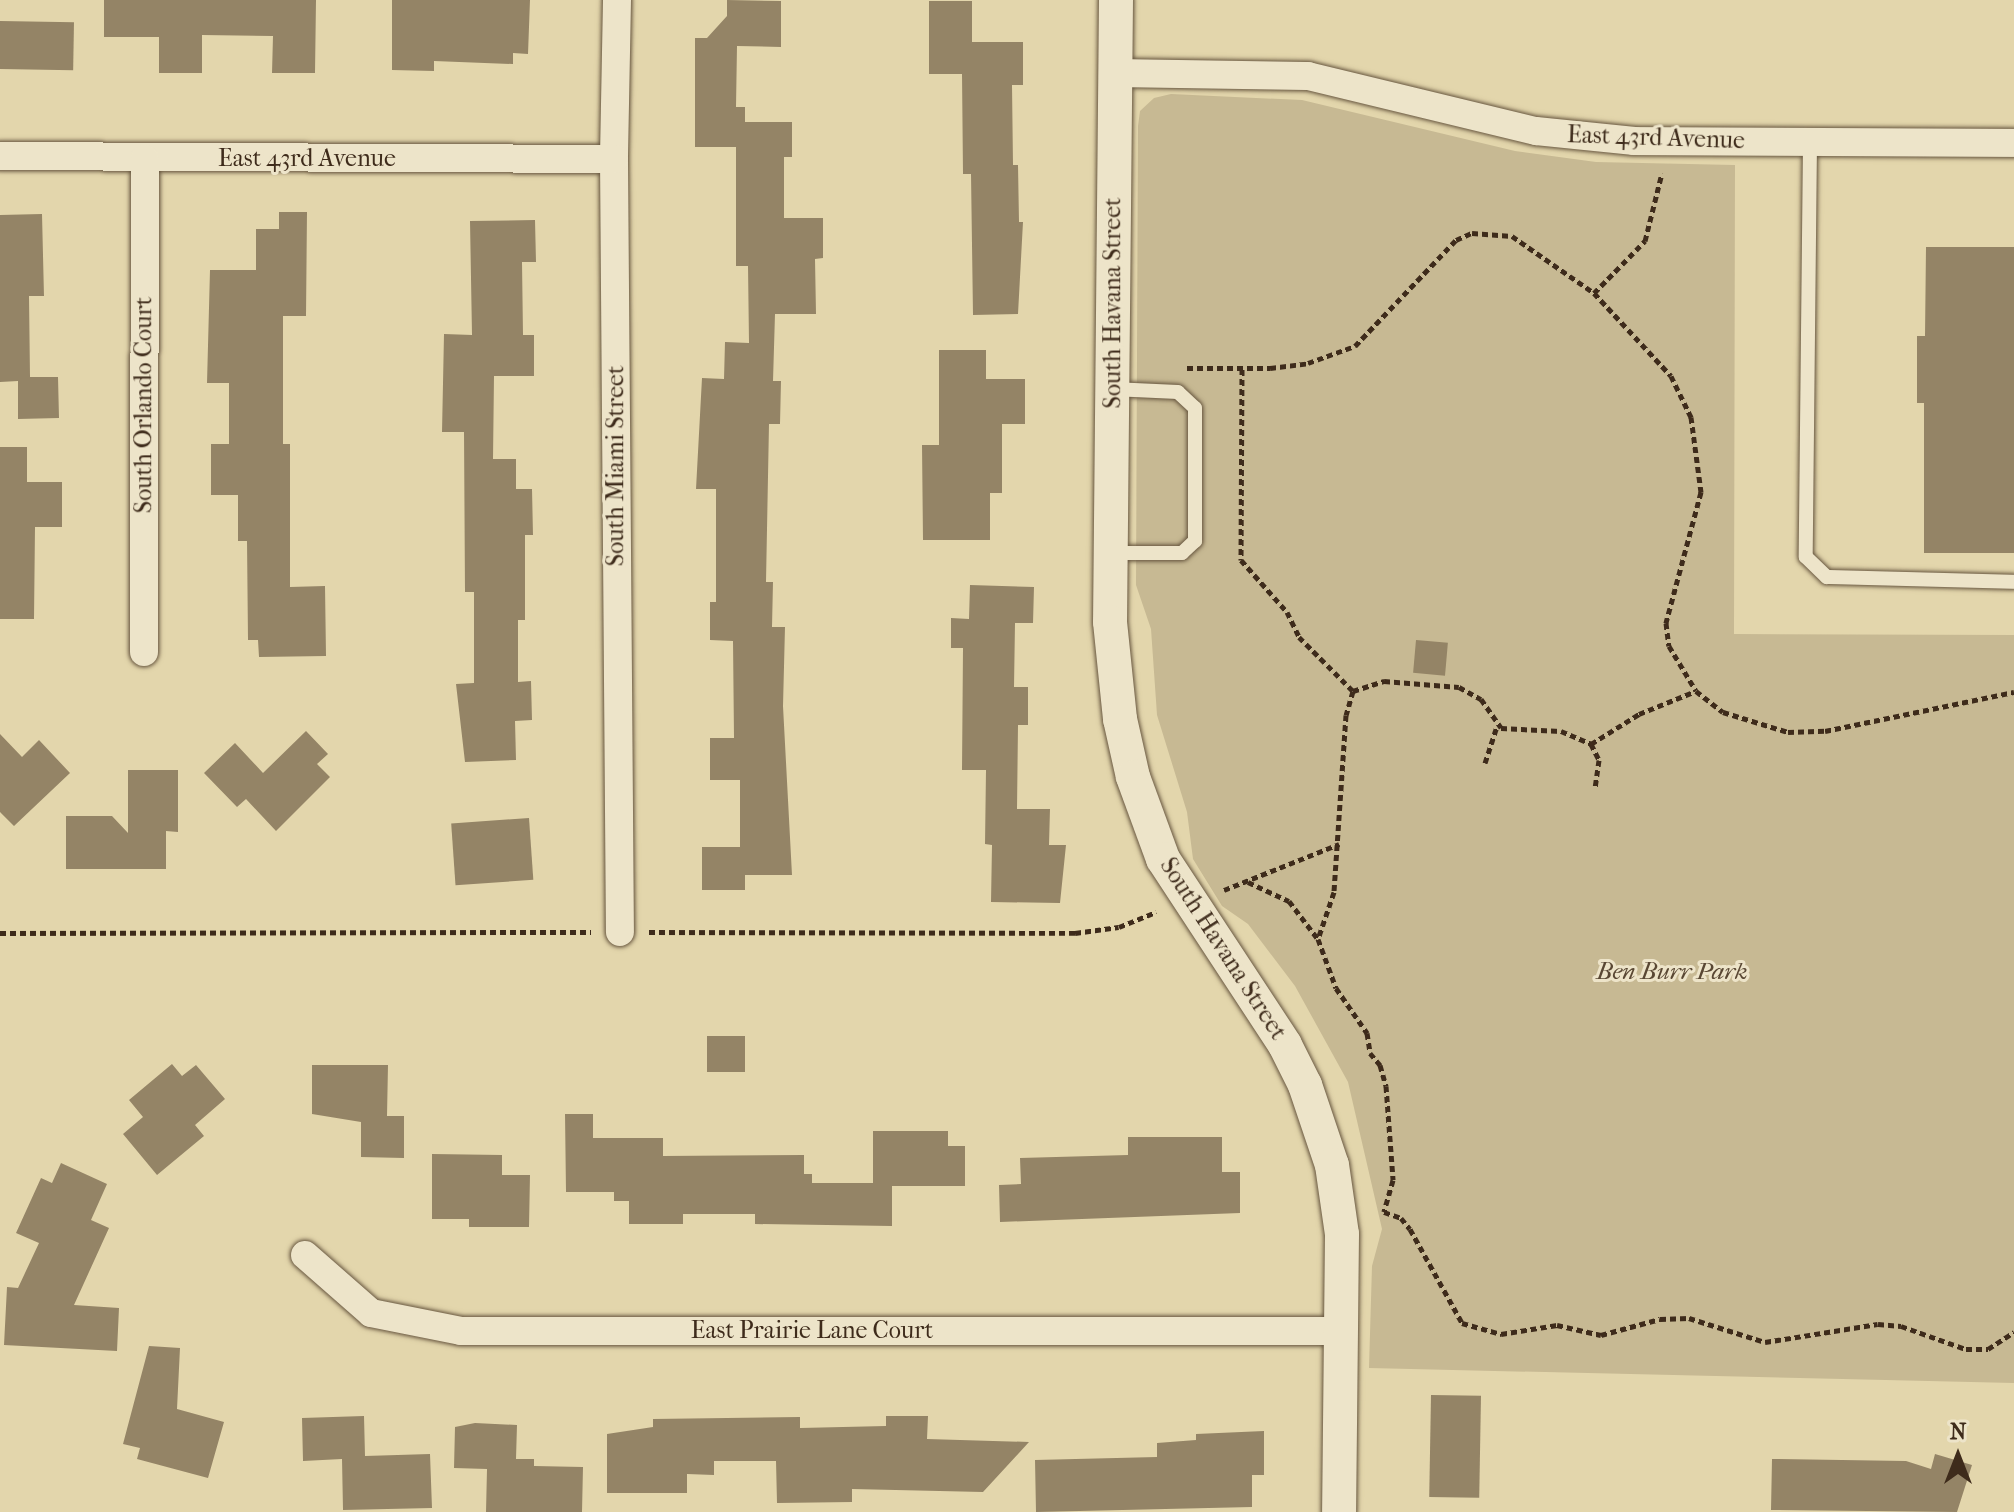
<!DOCTYPE html>
<style>
body{margin:0}
#map{position:relative;width:2014px;height:1512px;overflow:hidden;background:#e3d6ac;font-family:"IM FELL French Canon",serif}
div>[style]{position:absolute}
[style*='--x']{left:calc(var(--x)*1px);top:calc(var(--y)*1px);width:calc(var(--w)*1px);rotate:calc(var(--a)*1deg)}
.green>*{inset:0;background:#c7b993}
.building>*{inset:0;background:#948466;transform-origin:0 0}
.path>*{height:5px;margin-top:-2.5px;transform-origin:0;background:repeating-linear-gradient(90deg,#3e2b1b 0 6px,transparent 0 10px)}
.roads{filter:drop-shadow(0 0 2px #67563f) drop-shadow(0 0 2px #67563f)}
.service>*{height:14px;margin:-7px;padding:0 7px;transform-origin:7px;border-radius:7px;background:#ede4c9}
.minor>*{height:28px;margin:-14px;padding:0 14px;transform-origin:14px;border-radius:14px;background:#ede4c9}
.tertiary>*{height:34px;margin:-17px;padding:0 17px;transform-origin:17px;border-radius:17px;background:#ede4c9}
span{translate:-50% -50%;white-space:nowrap;text-align:center;line-height:1.15;-webkit-text-stroke:6px #ede4c9;paint-order:stroke}
.street-label{font-size:24px;color:#3e2b1b}
.park-label{font-size:24px;color:#594733;font-style:italic}
.north{position:absolute;left:1918px;top:1416px;width:80px;height:80px;-webkit-text-stroke:6px #ede4c9;paint-order:stroke;rotate:0deg;font-size:22px;font-weight:700;line-height:32px;text-align:center;color:#3e2b1b}
.north::after{content:'';display:block;margin:auto;width:28px;height:36px;background:#3e2b1b;clip-path:polygon(50% 0,100% 100%,50% 72%,0 100%)}
</style>
<div id="map">
<div class="green">
<i style="clip-path:polygon(1171px 94px,1302px 100px,1515px 151px,1596px 162px,1735px 165px,1734px 634px,2014px 635px,2014px 1383px,1369px 1368px,1372px 1266px,1382px 1229px,1348px 1082px,1295px 986px,1248px 924px,1222px 906px,1193px 859px,1187px 812px,1157px 715px,1151px 629px,1136px 585px,1138px 126px,1140px 111px,1154px 98px)"></i>
</div>
<div class="building">
<i style="clip-path:polygon(104px 0,316px 0,315px 73px,272px 73px,273px 36px,202px 35px,202px 73px,159px 73px,159px 37px,104px 37px)"></i>
<i style="clip-path:polygon(392px 0,530px 0,528px 54px,513px 53px,513px 64px,434px 61px,434px 71px,392px 70px)"></i>
<i style="clip-path:polygon(727px 0,781px 1px,781px 47px,737px 46px,736px 107px,745px 107px,745px 122px,792px 122px,792px 157px,784px 157px,784px 218px,823px 218px,823px 258px,815px 259px,816px 314px,775px 314px,773px 381px,781px 381px,780px 424px,769px 424px,766px 582px,773px 582px,772px 627px,785px 627px,783px 706px,792px 875px,745px 875px,745px 890px,702px 890px,702px 847px,740px 847px,740px 780px,710px 780px,710px 738px,734px 738px,733px 641px,710px 640px,710px 602px,716px 602px,716px 489px,696px 489px,702px 378px,724px 379px,725px 342px,749px 343px,748px 266px,736px 266px,736px 147px,695px 147px,695px 38px,707px 38px,727px 16px)"></i>
<i style="clip-path:polygon(929px 1px,972px 1px,972px 42px,1023px 42px,1023px 85px,1012px 85px,1013px 165px,1018px 165px,1019px 222px,1023px 222px,1018px 314px,973px 315px,971px 174px,963px 174px,962px 74px,929px 74px)"></i>
<i style="left:0;top:21px;width:74px;height:48px;rotate:1deg"></i>
<i style="clip-path:polygon(279px 212px,307px 212px,306px 316px,283px 316px,283px 444px,290px 444px,290px 587px,325px 586px,326px 656px,259px 657px,258px 640px,248px 640px,247px 541px,238px 541px,238px 495px,211px 495px,211px 444px,229px 444px,229px 383px,207px 383px,210px 270px,256px 270px,256px 229px,279px 229px)"></i>
<i style="clip-path:polygon(42px 214px,44px 296px,29px 296px,30px 377px,58px 377px,59px 418px,18px 419px,18px 381px,0 382px,0 215px)"></i>
<i style="clip-path:polygon(535px 220px,536px 262px,522px 262px,523px 335px,534px 335px,534px 376px,494px 376px,493px 459px,516px 459px,516px 489px,532px 489px,533px 535px,525px 535px,525px 620px,518px 620px,518px 682px,531px 681px,532px 720px,515px 721px,516px 760px,465px 762px,456px 684px,474px 683px,474px 592px,465px 592px,464px 432px,442px 432px,444px 334px,472px 335px,470px 221px)"></i>
<i style="clip-path:polygon(1926px 247px,2014px 247px,2014px 553px,1924px 553px,1924px 403px,1917px 403px,1917px 336px,1925px 336px)"></i>
<i style="clip-path:polygon(939px 350px,986px 350px,986px 379px,1025px 379px,1025px 424px,1002px 424px,1002px 493px,990px 493px,990px 540px,923px 540px,922px 445px,939px 445px)"></i>
<i style="clip-path:polygon(0 447px,27px 447px,27px 482px,62px 482px,62px 527px,35px 527px,34px 619px,0 619px)"></i>
<i style="clip-path:polygon(970px 585px,1034px 587px,1033px 623px,1015px 623px,1014px 687px,1028px 687px,1028px 725px,1018px 725px,1017px 809px,1050px 809px,1049px 845px,1066px 845px,1060px 903px,991px 902px,992px 845px,985px 844px,986px 770px,962px 770px,963px 648px,951px 648px,951px 618px,969px 619px)"></i>
<i style="left:1416px;top:640px;width:32px;height:33px;rotate:5deg"></i>
<i style="clip-path:polygon(306px 731px,328px 754px,317px 764px,330px 777px,276px 831px,246px 799px,237px 807px,204px 773px,235px 743px,263px 773px)"></i>
<i style="clip-path:polygon(0 734px,22px 757px,39px 740px,70px 773px,14px 826px,0 812px)"></i>
<i style="clip-path:polygon(128px 770px,178px 770px,178px 832px,166px 831px,166px 869px,66px 869px,66px 816px,112px 816px,128px 833px)"></i>
<i style="left:529px;top:818px;width:62px;height:78px;rotate:86deg"></i>
<i style="left:707px;top:1036px;width:38px;height:36px"></i>
<i style="clip-path:polygon(172px 1064px,182px 1076px,196px 1065px,225px 1099px,195px 1125px,204px 1136px,157px 1175px,123px 1134px,143px 1117px,129px 1100px)"></i>
<i style="clip-path:polygon(312px 1065px,388px 1065px,387px 1116px,404px 1116px,404px 1158px,361px 1157px,361px 1122px,312px 1114px)"></i>
<i style="clip-path:polygon(565px 1114px,593px 1114px,593px 1138px,663px 1138px,663px 1156px,804px 1155px,804px 1174px,812px 1174px,812px 1183px,873px 1183px,873px 1131px,948px 1131px,948px 1146px,965px 1146px,965px 1186px,892px 1186px,892px 1226px,755px 1224px,755px 1214px,683px 1214px,683px 1224px,629px 1224px,629px 1201px,614px 1201px,614px 1192px,566px 1192px)"></i>
<i style="clip-path:polygon(1128px 1137px,1222px 1137px,1222px 1172px,1240px 1172px,1240px 1213px,1000px 1222px,999px 1185px,1021px 1184px,1020px 1158px,1128px 1155px)"></i>
<i style="clip-path:polygon(432px 1154px,502px 1155px,502px 1175px,530px 1175px,529px 1227px,469px 1227px,469px 1219px,432px 1219px)"></i>
<i style="clip-path:polygon(61px 1163px,107px 1184px,91px 1220px,109px 1228px,74px 1305px,119px 1308px,117px 1351px,4px 1345px,7px 1287px,18px 1288px,39px 1243px,16px 1233px,41px 1178px,52px 1183px)"></i>
<i style="clip-path:polygon(149px 1346px,180px 1348px,177px 1409px,224px 1422px,208px 1478px,137px 1459px,140px 1448px,123px 1444px)"></i>
<i style="left:1431px;top:1395px;width:50px;height:102px;rotate:1deg"></i>
<i style="clip-path:polygon(364px 1416px,365px 1456px,430px 1454px,432px 1508px,343px 1510px,342px 1459px,303px 1461px,302px 1418px)"></i>
<i style="clip-path:polygon(886px 1416px,928px 1416px,927px 1439px,1029px 1442px,983px 1492px,852px 1489px,852px 1502px,777px 1503px,776px 1461px,714px 1461px,714px 1475px,687px 1474px,687px 1493px,607px 1493px,607px 1434px,653px 1427px,653px 1419px,800px 1417px,800px 1428px,886px 1426px)"></i>
<i style="clip-path:polygon(475px 1423px,517px 1425px,516px 1459px,534px 1459px,534px 1466px,583px 1467px,582px 1512px,486px 1512px,487px 1469px,454px 1468px,455px 1427px)"></i>
<i style="clip-path:polygon(1264px 1431px,1264px 1475px,1252px 1475px,1252px 1507px,1036px 1512px,1035px 1460px,1157px 1457px,1157px 1443px,1196px 1440px,1196px 1434px)"></i>
<i style="clip-path:polygon(1935px 1454px,1972px 1465px,1957px 1512px,1771px 1510px,1772px 1459px,1906px 1461px,1931px 1469px)"></i>
</div>
<div class="path">
<i style="--x:1594;--y:293;--w:73;--a:-45.6"></i>
<i style="--x:1645;--y:241;--w:70;--a:-76"></i>
<i style="--x:1187;--y:368;--w:83;--a:0"></i>
<i style="--x:1270;--y:368;--w:38;--a:-7"></i>
<i style="--x:1308;--y:363;--w:50;--a:-19.9"></i>
<i style="--x:1355;--y:346;--w:146;--a:-46.4"></i>
<i style="--x:1456;--y:240;--w:17;--a:-24"></i>
<i style="--x:1472;--y:233;--w:40;--a:4.3"></i>
<i style="--x:1512;--y:236;--w:100;--a:34.8"></i>
<i style="--x:1594;--y:293;--w:113;--a:47.1"></i>
<i style="--x:1671;--y:376;--w:46;--a:64"></i>
<i style="--x:1691;--y:417;--w:76;--a:82.4"></i>
<i style="--x:1701;--y:492;--w:136;--a:105"></i>
<i style="--x:1666;--y:623;--w:23;--a:83"></i>
<i style="--x:1669;--y:646;--w:52;--a:59"></i>
<i style="--x:1696;--y:691;--w:34;--a:38"></i>
<i style="--x:1723;--y:712;--w:68;--a:17.1"></i>
<i style="--x:1788;--y:732;--w:37;--a:-2"></i>
<i style="--x:1825;--y:731;--w:193;--a:-11.7"></i>
<i style="--x:1242;--y:369;--w:191;--a:90.3"></i>
<i style="--x:1241;--y:560;--w:69;--a:48.5"></i>
<i style="--x:1287;--y:612;--w:28;--a:64"></i>
<i style="--x:1299;--y:637;--w:76;--a:45"></i>
<i style="--x:1353;--y:691;--w:25;--a:106"></i>
<i style="--x:1346;--y:715;--w:177;--a:93.9"></i>
<i style="--x:1334;--y:892;--w:50;--a:108.8"></i>
<i style="--x:1318;--y:939;--w:52;--a:69.8"></i>
<i style="--x:1336;--y:988;--w:55;--a:55.4"></i>
<i style="--x:1367;--y:1033;--w:20;--a:81"></i>
<i style="--x:1370;--y:1053;--w:16;--a:50"></i>
<i style="--x:1380;--y:1065;--w:22;--a:74"></i>
<i style="--x:1386;--y:1086;--w:94;--a:85.7"></i>
<i style="--x:1393;--y:1180;--w:33;--a:106"></i>
<i style="--x:1384;--y:1212;--w:18;--a:19"></i>
<i style="--x:1401;--y:1218;--w:14;--a:51"></i>
<i style="--x:1410;--y:1229;--w:107;--a:61"></i>
<i style="--x:1462;--y:1323;--w:41;--a:15.8"></i>
<i style="--x:1501;--y:1334;--w:57;--a:-9.1"></i>
<i style="--x:1557;--y:1325;--w:45;--a:12.8"></i>
<i style="--x:1601;--y:1335;--w:61;--a:-15.2"></i>
<i style="--x:1660;--y:1319;--w:29;--a:-2"></i>
<i style="--x:1689;--y:1318;--w:80;--a:17.5"></i>
<i style="--x:1765;--y:1342;--w:114;--a:-9.1"></i>
<i style="--x:1878;--y:1324;--w:23;--a:5"></i>
<i style="--x:1901;--y:1326;--w:69;--a:19.5"></i>
<i style="--x:1966;--y:1349;--w:22;--a:0"></i>
<i style="--x:1988;--y:1349;--w:31;--a:-33"></i>
<i style="--x:1353;--y:691;--w:33;--a:-18"></i>
<i style="--x:1384;--y:681;--w:75;--a:4.6"></i>
<i style="--x:1459;--y:687;--w:25;--a:29"></i>
<i style="--x:1481;--y:699;--w:35;--a:55"></i>
<i style="--x:1501;--y:728;--w:60;--a:2.9"></i>
<i style="--x:1561;--y:731;--w:33;--a:23"></i>
<i style="--x:1591;--y:744;--w:57;--a:-32"></i>
<i style="--x:1639;--y:714;--w:61;--a:-22"></i>
<i style="--x:1591;--y:744;--w:18;--a:63"></i>
<i style="--x:1599;--y:760;--w:29;--a:98"></i>
<i style="--x:1485;--y:763;--w:38;--a:-72"></i>
<i style="--x:1248;--y:882;--w:45;--a:24.9"></i>
<i style="--x:1289;--y:901;--w:48;--a:52.7"></i>
<i style="--x:1224;--y:890;--w:124;--a:-21.8"></i>
<i style="--x:649;--y:932;--w:426;--a:0.1"></i>
<i style="--x:1075;--y:933;--w:44;--a:-7.8"></i>
<i style="--x:1119;--y:927;--w:40;--a:-22"></i>
<i style="--x:0;--y:933;--w:591;--a:-0.1"></i>
</div>
<div class="roads">
<div class="service">
<i style="--x:1810;--y:142;--w:415;--a:90.6"></i>
<i style="--x:1806;--y:557;--w:29;--a:44"></i>
<i style="--x:1827;--y:577;--w:187;--a:1.5"></i>
<i style="--x:1112;--y:553;--w:70;--a:0"></i>
<i style="--x:1182;--y:553;--w:18;--a:-43"></i>
<i style="--x:1195;--y:541;--w:133;--a:-90"></i>
<i style="--x:1195;--y:408;--w:23;--a:-137"></i>
<i style="--x:1178;--y:392;--w:66;--a:-177.4"></i>
</div>
<div class="minor">
<i style="--x:617;--y:0;--w:159;--a:91.1"></i>
<i style="--x:614;--y:159;--w:773;--a:89.56"></i>
<i style="--x:1113;--y:73;--w:195;--a:0.9"></i>
<i style="--x:1308;--y:76;--w:235;--a:13.6"></i>
<i style="--x:1536;--y:131;--w:99;--a:5.8"></i>
<i style="--x:1634;--y:141;--w:380;--a:0.3"></i>
<i style="--x:0;--y:156;--w:614;--a:0.28"></i>
<i style="--x:144;--y:652;--w:493;--a:-89.9"></i>
<i style="--x:305;--y:1255;--w:88;--a:41.3"></i>
<i style="--x:371;--y:1313;--w:92;--a:11.3"></i>
<i style="--x:461;--y:1331;--w:881;--a:0"></i>
</div>
<div class="tertiary">
<i style="--x:1116;--y:0;--w:622;--a:90.55"></i>
<i style="--x:1110;--y:622;--w:98;--a:84.1"></i>
<i style="--x:1120;--y:719;--w:59;--a:77.4"></i>
<i style="--x:1133;--y:777;--w:87;--a:69.9"></i>
<i style="--x:1163;--y:859;--w:222;--a:56.7"></i>
<i style="--x:1285;--y:1045;--w:45;--a:63.4"></i>
<i style="--x:1305;--y:1085;--w:84;--a:71.4"></i>
<i style="--x:1332;--y:1165;--w:70;--a:81.8"></i>
<i style="--x:1342;--y:1234;--w:278;--a:90.6"></i>
</div>
</div>
<div class="street-label">
<span style="left:1656px;top:138px;rotate:2deg">East 43rd Avenue</span>
<span style="left:307px;top:159px">East 43rd Avenue</span>
<span style="left:1113px;top:303px;rotate:-90deg">South Havana Street</span>
<span style="left:144px;top:405px;rotate:-90deg">South Orlando Court</span>
<span style="left:616px;top:466px;rotate:-90deg">South Miami Street</span>
<span style="left:1223px;top:949px;rotate:57deg">South Havana Street</span>
<span style="left:812px;top:1331px">East Prairie Lane Court</span>
</div>
<div class="park-label">
<span style="left:1672px;top:972px">Ben Burr Park</span>
</div>
<div class="north">N</div>
</div>
